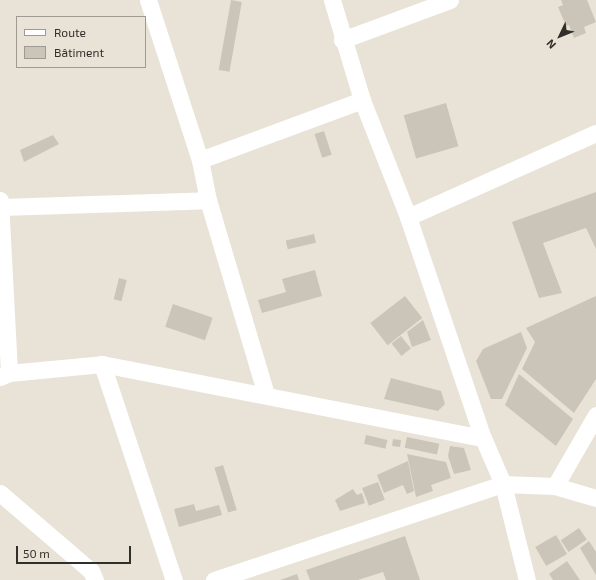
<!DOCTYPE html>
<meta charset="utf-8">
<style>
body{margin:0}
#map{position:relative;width:596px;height:580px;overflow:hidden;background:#e9e3d7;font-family:"Exo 2",sans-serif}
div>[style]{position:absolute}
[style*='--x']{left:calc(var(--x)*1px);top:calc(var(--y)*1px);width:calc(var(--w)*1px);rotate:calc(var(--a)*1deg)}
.building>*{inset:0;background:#cbc5b9;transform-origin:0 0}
.minor>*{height:17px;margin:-8.5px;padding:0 8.5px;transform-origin:8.5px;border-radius:8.5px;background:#fff}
span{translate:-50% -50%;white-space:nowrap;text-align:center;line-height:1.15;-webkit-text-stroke:3px #e9e3d7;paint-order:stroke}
.legend{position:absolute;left:16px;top:16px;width:130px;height:52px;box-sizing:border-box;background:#e9e3d7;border:1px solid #9f9b92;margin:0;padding:5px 7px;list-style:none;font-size:12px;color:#312f2a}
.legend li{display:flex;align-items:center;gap:8px;height:20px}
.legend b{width:20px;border:1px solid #9f9b92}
.north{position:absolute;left:540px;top:16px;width:40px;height:40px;-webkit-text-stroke:3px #e9e3d7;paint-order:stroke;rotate:227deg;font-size:11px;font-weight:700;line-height:16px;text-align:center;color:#312f2a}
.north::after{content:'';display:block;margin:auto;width:14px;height:18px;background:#312f2a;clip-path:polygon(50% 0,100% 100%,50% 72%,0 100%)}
.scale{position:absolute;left:16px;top:546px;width:115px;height:18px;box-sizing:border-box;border:2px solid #312f2a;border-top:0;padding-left:5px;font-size:12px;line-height:14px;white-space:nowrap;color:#312f2a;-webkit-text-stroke:3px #e9e3d7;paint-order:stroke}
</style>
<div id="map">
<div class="building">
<i style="left:231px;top:0;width:11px;height:71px;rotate:10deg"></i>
<i style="clip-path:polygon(561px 0,587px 0,596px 22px,584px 27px,586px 33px,574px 38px,569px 25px,566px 26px,558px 7px,563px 5px)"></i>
<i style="left:446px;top:103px;width:45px;height:44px;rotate:74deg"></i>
<i style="left:324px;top:131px;width:25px;height:10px;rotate:72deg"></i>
<i style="clip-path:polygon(53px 135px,59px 144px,24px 162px,20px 150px)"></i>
<i style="clip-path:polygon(596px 192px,596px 249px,586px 228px,543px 243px,562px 293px,539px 298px,512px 222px)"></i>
<i style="left:314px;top:234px;width:9px;height:29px;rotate:77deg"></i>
<i style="clip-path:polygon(315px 270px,322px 296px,262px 313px,258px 300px,286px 292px,282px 279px)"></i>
<i style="left:119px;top:278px;width:8px;height:22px;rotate:14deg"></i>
<i style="left:405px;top:296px;width:28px;height:44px;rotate:52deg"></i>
<i style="clip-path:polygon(596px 296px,596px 379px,574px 413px,522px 369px,535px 342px,526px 328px)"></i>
<i style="left:173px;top:304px;width:42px;height:24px;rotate:19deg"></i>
<i style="clip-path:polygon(423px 320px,431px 340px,412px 347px,407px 332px)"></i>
<i style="clip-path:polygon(521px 332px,527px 348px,502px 399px,491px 399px,476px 361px,483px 349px)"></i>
<i style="left:401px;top:336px;width:16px;height:12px;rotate:52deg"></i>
<i style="clip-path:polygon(519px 374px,573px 419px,556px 446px,505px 405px)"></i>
<i style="clip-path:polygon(391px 378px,441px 391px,445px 404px,438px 411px,384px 399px)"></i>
<i style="left:366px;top:435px;width:22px;height:9px;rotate:13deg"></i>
<i style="left:407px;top:437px;width:33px;height:11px;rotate:12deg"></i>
<i style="left:393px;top:439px;width:8px;height:7px;rotate:7deg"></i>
<i style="clip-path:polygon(450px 446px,464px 448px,471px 470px,454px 474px,448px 456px)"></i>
<i style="clip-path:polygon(407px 454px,446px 462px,451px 478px,431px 485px,433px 491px,416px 497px)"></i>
<i style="clip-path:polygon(408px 461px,414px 491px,407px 494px,403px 485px,384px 493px,377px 475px)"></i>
<i style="left:223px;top:465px;width:47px;height:9px;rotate:73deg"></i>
<i style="left:378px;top:482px;width:19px;height:17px;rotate:69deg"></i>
<i style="clip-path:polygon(353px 489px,357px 495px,362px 493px,365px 503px,340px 511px,335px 500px)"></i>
<i style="clip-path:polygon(194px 504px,196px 511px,219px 505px,222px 515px,179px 527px,174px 509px)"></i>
<i style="left:579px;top:528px;width:14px;height:22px;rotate:56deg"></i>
<i style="left:556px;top:535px;width:22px;height:24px;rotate:60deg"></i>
<i style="clip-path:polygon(405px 536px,420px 580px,386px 580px,383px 572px,358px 580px,310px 580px,306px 570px)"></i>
<i style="clip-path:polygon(589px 541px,596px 552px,596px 575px,580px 548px)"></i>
<i style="clip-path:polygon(567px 561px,580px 580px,553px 580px,549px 574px)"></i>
<i style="clip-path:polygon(297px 574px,299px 580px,280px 580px)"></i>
</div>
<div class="minor">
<i style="--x:148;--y:0;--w:168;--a:72"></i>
<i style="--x:200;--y:160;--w:41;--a:78.7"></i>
<i style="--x:208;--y:200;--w:203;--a:73.4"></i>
<i style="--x:332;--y:0;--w:104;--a:73.3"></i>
<i style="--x:362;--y:100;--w:126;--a:68.5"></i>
<i style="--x:408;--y:217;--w:233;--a:71.3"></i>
<i style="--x:483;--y:438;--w:50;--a:66.5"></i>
<i style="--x:503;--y:484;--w:99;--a:76"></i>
<i style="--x:342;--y:40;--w:115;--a:-20.3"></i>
<i style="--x:200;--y:160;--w:173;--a:-20.3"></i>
<i style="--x:0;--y:200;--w:173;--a:87"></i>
<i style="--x:1;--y:207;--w:207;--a:-1.9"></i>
<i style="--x:408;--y:217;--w:206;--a:-24.1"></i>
<i style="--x:102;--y:364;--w:228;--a:71.6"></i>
<i style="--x:0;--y:377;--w:10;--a:-24"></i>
<i style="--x:9;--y:373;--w:93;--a:-5.5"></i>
<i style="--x:102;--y:364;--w:388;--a:11"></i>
<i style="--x:555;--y:486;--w:82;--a:-60"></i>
<i style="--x:0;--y:493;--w:120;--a:40.6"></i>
<i style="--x:91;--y:571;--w:10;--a:66"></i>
<i style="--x:214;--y:580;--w:305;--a:-18.4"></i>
<i style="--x:503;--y:484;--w:52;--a:2.2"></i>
<i style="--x:555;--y:486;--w:43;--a:16.3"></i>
</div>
<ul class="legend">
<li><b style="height:5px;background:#fff"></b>Route</li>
<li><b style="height:11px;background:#cbc5b9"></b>Bâtiment</li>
</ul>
<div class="north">N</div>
<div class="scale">50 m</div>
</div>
